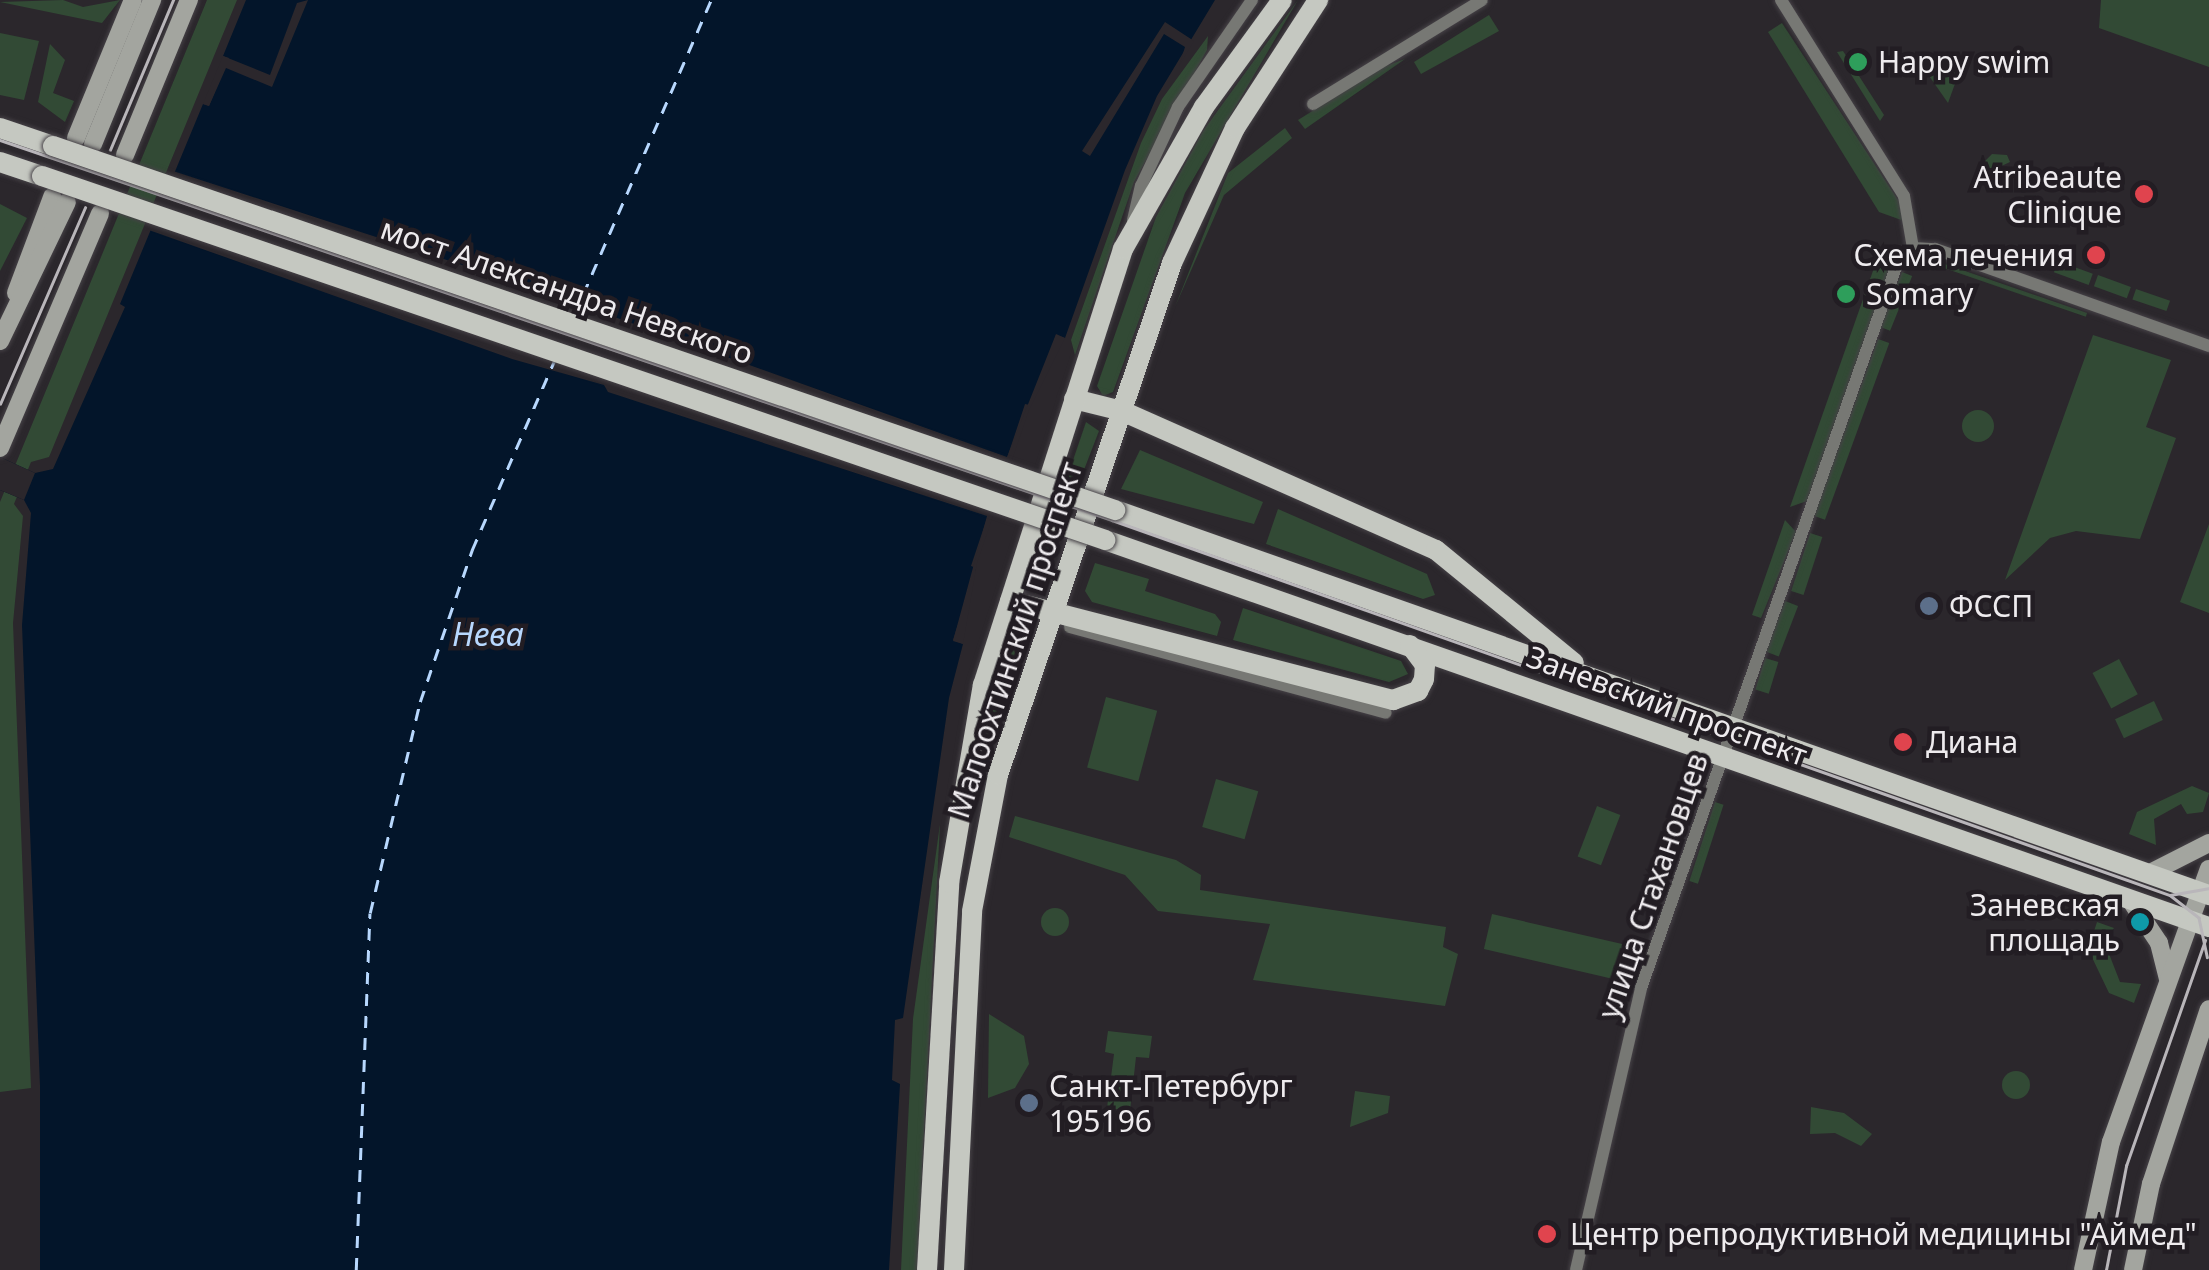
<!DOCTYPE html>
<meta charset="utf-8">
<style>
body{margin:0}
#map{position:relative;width:2209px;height:1270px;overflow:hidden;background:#2b272c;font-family:"Noto Sans",sans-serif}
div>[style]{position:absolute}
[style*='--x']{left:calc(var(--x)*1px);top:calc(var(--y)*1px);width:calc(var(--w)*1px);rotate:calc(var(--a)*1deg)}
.green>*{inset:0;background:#324a35;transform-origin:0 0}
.round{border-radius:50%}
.water>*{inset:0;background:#03152a}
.pier>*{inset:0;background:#2b272c}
.ferry>*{height:2.5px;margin-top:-1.25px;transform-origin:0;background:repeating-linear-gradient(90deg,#b8d8fe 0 12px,transparent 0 22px)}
.roads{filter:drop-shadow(0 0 2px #464247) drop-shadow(0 0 2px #464247)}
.street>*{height:12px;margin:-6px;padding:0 6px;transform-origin:6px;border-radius:6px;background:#777874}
.secondary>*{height:18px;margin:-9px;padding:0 9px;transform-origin:9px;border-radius:9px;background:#a3a59f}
.primary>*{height:20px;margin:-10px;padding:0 10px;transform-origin:10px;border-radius:10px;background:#c5c8c1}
.tram>*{height:2.5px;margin:-1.25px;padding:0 1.25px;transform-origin:1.25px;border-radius:1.25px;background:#b9b6ba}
.bridges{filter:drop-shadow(0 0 2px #464247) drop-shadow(0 0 2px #464247)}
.primary-bridge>*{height:20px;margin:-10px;padding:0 10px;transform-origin:10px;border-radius:10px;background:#c5c8c1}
.dots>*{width:28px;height:28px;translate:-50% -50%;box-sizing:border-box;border:5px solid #221d23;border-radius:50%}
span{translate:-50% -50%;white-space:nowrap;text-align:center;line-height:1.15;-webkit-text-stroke:9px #221d23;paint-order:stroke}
.poi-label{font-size:30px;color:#eeebee}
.left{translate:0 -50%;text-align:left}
.right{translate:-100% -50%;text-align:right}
.street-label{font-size:30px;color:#eeebee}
.water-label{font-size:32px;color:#b8d8fe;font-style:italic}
</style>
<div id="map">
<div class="green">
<i style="clip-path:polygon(63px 0,83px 7px,120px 0,102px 23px,0 2px)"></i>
<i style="clip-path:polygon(207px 0,237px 0,49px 457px,31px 462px,14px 504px,23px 516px,13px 623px,31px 1088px,0 1092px,0 502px)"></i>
<i style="clip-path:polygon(1298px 0,1185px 193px,1113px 392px,1103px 396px,1097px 386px,1156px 217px,1203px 131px)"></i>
<i style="clip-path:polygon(2101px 0,2209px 0,2209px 67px,2099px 28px)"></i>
<i style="clip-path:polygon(1489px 15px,1499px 31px,1421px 74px,1414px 62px)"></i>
<i style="clip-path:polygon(1782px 23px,1902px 206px,1904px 221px,1879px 212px,1768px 32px)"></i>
<i style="clip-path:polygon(0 33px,39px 41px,24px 100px,0 95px)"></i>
<i style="clip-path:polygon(1208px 36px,1207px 50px,1134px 182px,1075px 355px,1071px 340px,1141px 143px,1162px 99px)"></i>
<i style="clip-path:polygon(50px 44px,65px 60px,53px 93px,74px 101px,65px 122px,38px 102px)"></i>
<i style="clip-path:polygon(1843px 51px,1884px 115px,1880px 121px,1837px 52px)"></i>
<i style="clip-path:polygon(1922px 55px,1960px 70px,1948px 103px,1918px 60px)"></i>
<i style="clip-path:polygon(1405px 59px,1305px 129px,1298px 120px,1383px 67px)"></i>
<i style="clip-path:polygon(1285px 128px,1292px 138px,1224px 195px,1175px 307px,1228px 173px)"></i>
<i style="clip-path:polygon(1992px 154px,2007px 155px,2010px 162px,1993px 170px,1998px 181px,1989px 190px,1977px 169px)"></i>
<i style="clip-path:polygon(0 204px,27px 218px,0 271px)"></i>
<i style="left:2016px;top:247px;width:38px;height:11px;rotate:18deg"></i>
<i style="clip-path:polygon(1881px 248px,1890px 251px,1890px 267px,1807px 501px,1790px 507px)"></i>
<i style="left:1933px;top:260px;width:163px;height:4px;rotate:19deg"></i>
<i style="left:2058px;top:261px;width:37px;height:12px;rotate:20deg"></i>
<i style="left:1902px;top:272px;width:11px;height:59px;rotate:22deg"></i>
<i style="left:2098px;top:275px;width:35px;height:12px;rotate:20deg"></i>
<i style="left:2136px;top:289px;width:36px;height:11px;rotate:19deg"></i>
<i style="clip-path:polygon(2093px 335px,2171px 360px,2146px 427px,2176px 438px,2140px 539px,2076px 531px,2050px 538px,2005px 580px)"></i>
<i style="left:1878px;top:339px;width:12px;height:188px;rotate:20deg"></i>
<i class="round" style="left:1962px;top:410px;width:32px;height:32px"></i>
<i style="clip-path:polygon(1086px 422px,1099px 431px,1036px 594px,1030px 587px)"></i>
<i style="clip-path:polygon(1140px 450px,1263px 502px,1254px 524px,1121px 489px)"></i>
<i style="clip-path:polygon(1278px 509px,1427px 574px,1435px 595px,1423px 599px,1266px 544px)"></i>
<i style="clip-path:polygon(1785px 520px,1796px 532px,1761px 618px,1752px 615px)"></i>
<i style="clip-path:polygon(2209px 524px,2209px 613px,2180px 602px)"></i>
<i style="left:1810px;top:533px;width:13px;height:61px;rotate:18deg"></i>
<i style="clip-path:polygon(1095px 563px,1149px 579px,1145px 591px,1215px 614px,1221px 622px,1217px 636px,1092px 602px,1085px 591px)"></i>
<i style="left:1785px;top:601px;width:14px;height:54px;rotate:21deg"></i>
<i style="clip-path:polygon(1243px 608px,1401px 661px,1408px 674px,1389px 682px,1233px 640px)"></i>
<i style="clip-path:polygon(1027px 620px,989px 747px,983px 746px,1018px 623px)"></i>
<i style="left:1765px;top:658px;width:14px;height:33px;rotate:17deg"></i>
<i style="left:2119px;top:659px;width:40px;height:30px;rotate:62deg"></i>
<i style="left:1106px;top:697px;width:53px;height:73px;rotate:15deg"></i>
<i style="left:2154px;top:701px;width:21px;height:43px;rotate:65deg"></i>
<i style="left:1216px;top:779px;width:44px;height:50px;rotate:16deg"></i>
<i style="clip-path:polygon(2192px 786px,2209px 793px,2203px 812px,2187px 814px,2181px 804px,2154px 819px,2156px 845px,2129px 834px,2137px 812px)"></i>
<i style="left:1715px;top:802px;width:9px;height:83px;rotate:18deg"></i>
<i style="left:1597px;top:806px;width:25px;height:54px;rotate:21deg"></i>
<i style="clip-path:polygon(1015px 816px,1176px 860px,1201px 875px,1200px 890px,1446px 927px,1443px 947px,1458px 954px,1445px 1006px,1253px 980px,1270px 924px,1158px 911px,1125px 875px,1009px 837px)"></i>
<i style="clip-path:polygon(940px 824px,917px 1270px,901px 1270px,913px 1019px)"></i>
<i class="round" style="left:1041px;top:908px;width:28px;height:28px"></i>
<i style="left:1492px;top:914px;width:146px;height:36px;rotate:13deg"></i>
<i style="clip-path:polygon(2097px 922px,2114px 928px,2104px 941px,2120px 982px,2141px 984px,2134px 1003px,2109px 993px,2088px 949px)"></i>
<i style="clip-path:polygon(989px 1014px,1024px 1036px,1029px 1064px,1015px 1088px,988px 1098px)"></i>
<i style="clip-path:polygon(1108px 1031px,1152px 1036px,1149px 1058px,1136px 1057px,1130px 1111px,1107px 1108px,1114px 1054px,1105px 1052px)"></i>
<i class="round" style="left:2002px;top:1071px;width:28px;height:28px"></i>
<i style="clip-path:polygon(1355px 1091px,1390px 1096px,1388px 1113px,1350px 1127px)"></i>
<i style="clip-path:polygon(1811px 1107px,1844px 1113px,1872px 1134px,1861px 1146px,1835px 1133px,1810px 1134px)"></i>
</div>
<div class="water">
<i style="clip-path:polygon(246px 0,1215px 0,1157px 96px,1125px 170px,1065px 338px,1056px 335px,1030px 405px,1025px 404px,971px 566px,976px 568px,953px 640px,963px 644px,949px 698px,903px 1018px,895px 1020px,892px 1080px,900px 1084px,889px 1270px,40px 1270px,40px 1086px,22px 625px,31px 513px,24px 500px,0 490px,0 457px,35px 473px,53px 469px,125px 307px,120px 304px,203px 104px,209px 106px,229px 58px,223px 56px)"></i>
</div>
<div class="pier">
<i style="clip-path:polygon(308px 0,272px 87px,226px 68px,209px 106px,203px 104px,223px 56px,270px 75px,297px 3px)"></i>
<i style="clip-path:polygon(1165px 22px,1194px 41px,1179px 66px,1185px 47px,1164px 34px,1090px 156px,1082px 151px)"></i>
<i style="clip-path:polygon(170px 170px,536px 289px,1007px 457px,1056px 334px,1065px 338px,1029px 410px,977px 563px,963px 644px,953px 641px,987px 516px,608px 392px,604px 385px,512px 359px,146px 229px)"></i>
<i style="clip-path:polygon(0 457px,35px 473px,24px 500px,0 490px)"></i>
</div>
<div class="ferry">
<i style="--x:574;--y:315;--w:344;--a:-66.5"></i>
<i style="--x:356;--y:1270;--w:357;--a:-87.8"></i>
<i style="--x:370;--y:913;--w:217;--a:-76.7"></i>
<i style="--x:420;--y:702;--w:161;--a:-71.1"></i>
<i style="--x:472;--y:550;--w:208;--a:-66.5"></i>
</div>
<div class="roads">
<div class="street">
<i style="--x:1781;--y:0;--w:231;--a:57.9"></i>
<i style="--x:1904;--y:196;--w:53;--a:80.2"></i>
<i style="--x:1313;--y:104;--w:198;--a:-31.6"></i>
<i style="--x:1133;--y:220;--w:35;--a:-77"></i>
<i style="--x:1141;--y:186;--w:87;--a:-64.9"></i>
<i style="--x:1178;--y:107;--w:130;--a:-55.3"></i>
<i style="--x:1913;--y:248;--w:22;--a:3"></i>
<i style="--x:1935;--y:249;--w:291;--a:19.5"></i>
<i style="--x:1070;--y:627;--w:327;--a:15.2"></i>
<i style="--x:1576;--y:1270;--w:289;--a:-77"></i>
<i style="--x:1641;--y:988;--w:765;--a:-70.52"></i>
<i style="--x:1896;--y:267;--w:25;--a:-48"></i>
</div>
<div class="secondary">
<i style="--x:76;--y:138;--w:149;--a:-67.6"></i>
<i style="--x:93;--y:144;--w:156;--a:-67.7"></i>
<i style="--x:125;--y:155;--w:168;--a:-67.6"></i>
<i style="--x:16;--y:293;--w:103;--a:-69.4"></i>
<i style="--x:0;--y:341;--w:154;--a:-64.3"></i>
<i style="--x:0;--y:448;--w:255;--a:-66.9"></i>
<i style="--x:2152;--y:872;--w:64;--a:-27"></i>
<i style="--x:2133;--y:904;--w:47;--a:56.3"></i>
<i style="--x:2159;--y:943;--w:36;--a:76"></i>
<i style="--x:2083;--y:1270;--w:131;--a:-77.7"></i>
<i style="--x:2111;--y:1142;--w:290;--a:-70.3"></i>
<i style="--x:2133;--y:1270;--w:88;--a:-78.2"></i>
<i style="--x:2151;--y:1184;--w:184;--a:-71.7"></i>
</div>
<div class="primary">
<i style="--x:0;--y:128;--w:56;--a:18.8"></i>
<i style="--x:0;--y:162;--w:44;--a:18.4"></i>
<i style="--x:1074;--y:399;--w:49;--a:14"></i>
<i style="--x:1122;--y:411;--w:343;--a:23.9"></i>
<i style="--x:1436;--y:550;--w:178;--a:39.3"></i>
<i style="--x:1115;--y:510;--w:1160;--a:19.39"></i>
<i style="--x:1105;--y:540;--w:1170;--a:19.32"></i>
<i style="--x:1010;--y:601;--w:396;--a:14.5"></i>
<i style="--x:1393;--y:700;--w:27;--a:-20"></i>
<i style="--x:1418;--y:691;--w:13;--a:-63"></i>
<i style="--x:1424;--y:679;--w:14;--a:-86"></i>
<i style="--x:1425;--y:665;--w:25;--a:-127"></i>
<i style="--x:927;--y:1270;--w:388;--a:-86.7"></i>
<i style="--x:949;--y:883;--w:201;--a:-80.3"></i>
<i style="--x:983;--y:685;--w:458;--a:-72.2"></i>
<i style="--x:1123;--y:249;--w:163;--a:-60.3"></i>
<i style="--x:1204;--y:107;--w:132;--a:-53.9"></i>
<i style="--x:954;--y:1270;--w:359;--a:-87.1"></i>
<i style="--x:972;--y:911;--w:138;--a:-79.2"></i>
<i style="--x:998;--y:775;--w:541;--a:-71.23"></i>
<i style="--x:1172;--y:263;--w:149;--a:-65"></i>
<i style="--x:1235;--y:128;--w:153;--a:-57"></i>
</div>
</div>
<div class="tram">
<i style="--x:0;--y:140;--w:1175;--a:18.87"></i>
<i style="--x:1112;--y:520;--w:1122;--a:19.52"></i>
<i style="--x:2170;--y:895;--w:37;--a:38"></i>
<i style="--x:2199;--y:918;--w:40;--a:78"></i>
<i style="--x:110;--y:150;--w:163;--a:-67.2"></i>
<i style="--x:0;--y:404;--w:214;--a:-66.6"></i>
<i style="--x:2170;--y:895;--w:40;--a:-10"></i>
<i style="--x:2106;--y:1270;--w:106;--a:-79.1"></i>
<i style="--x:2126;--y:1166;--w:239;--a:-70.7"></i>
</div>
<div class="bridges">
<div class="primary-bridge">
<i style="--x:53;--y:146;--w:1123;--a:18.92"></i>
<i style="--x:42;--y:176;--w:1124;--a:18.9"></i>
</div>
</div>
<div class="dots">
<i style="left:1858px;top:62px;background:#2e9e5b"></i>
<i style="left:2144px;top:194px;background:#e0444e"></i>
<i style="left:2096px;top:255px;background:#e0444e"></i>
<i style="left:1846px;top:294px;background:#2e9e5b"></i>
<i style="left:1929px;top:606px;background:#5c6f8a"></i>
<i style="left:1903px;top:742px;background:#e0444e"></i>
<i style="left:2140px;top:922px;background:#0f9aa8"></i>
<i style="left:1029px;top:1103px;background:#5c6f8a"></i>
<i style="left:1547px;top:1234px;background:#e0444e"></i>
</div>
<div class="poi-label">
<span class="left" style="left:1878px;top:62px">Happy swim</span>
<span class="right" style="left:2122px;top:194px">Atribeaute<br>Clinique</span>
<span class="right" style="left:2074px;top:255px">Схема лечения</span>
<span class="left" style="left:1866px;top:294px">Somary</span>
<span class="left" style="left:1949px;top:606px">ФССП</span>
<span class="left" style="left:1926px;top:742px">Диана</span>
<span class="right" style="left:2120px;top:922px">Заневская<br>площадь</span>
<span class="left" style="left:1049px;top:1103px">Санкт-Петербург<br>195196</span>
<span class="left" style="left:1570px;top:1234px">Центр репродуктивной медицины "Аймед"</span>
</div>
<div class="street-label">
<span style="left:567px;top:291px;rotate:19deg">мост Александра Невского</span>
<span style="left:1015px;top:640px;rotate:-72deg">Малоохтинский проспект</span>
<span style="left:1667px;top:706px;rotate:20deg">Заневский проспект</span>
<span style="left:1653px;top:886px;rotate:-71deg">улица Стахановцев</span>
</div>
<div class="water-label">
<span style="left:488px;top:634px">Нева</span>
</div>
</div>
